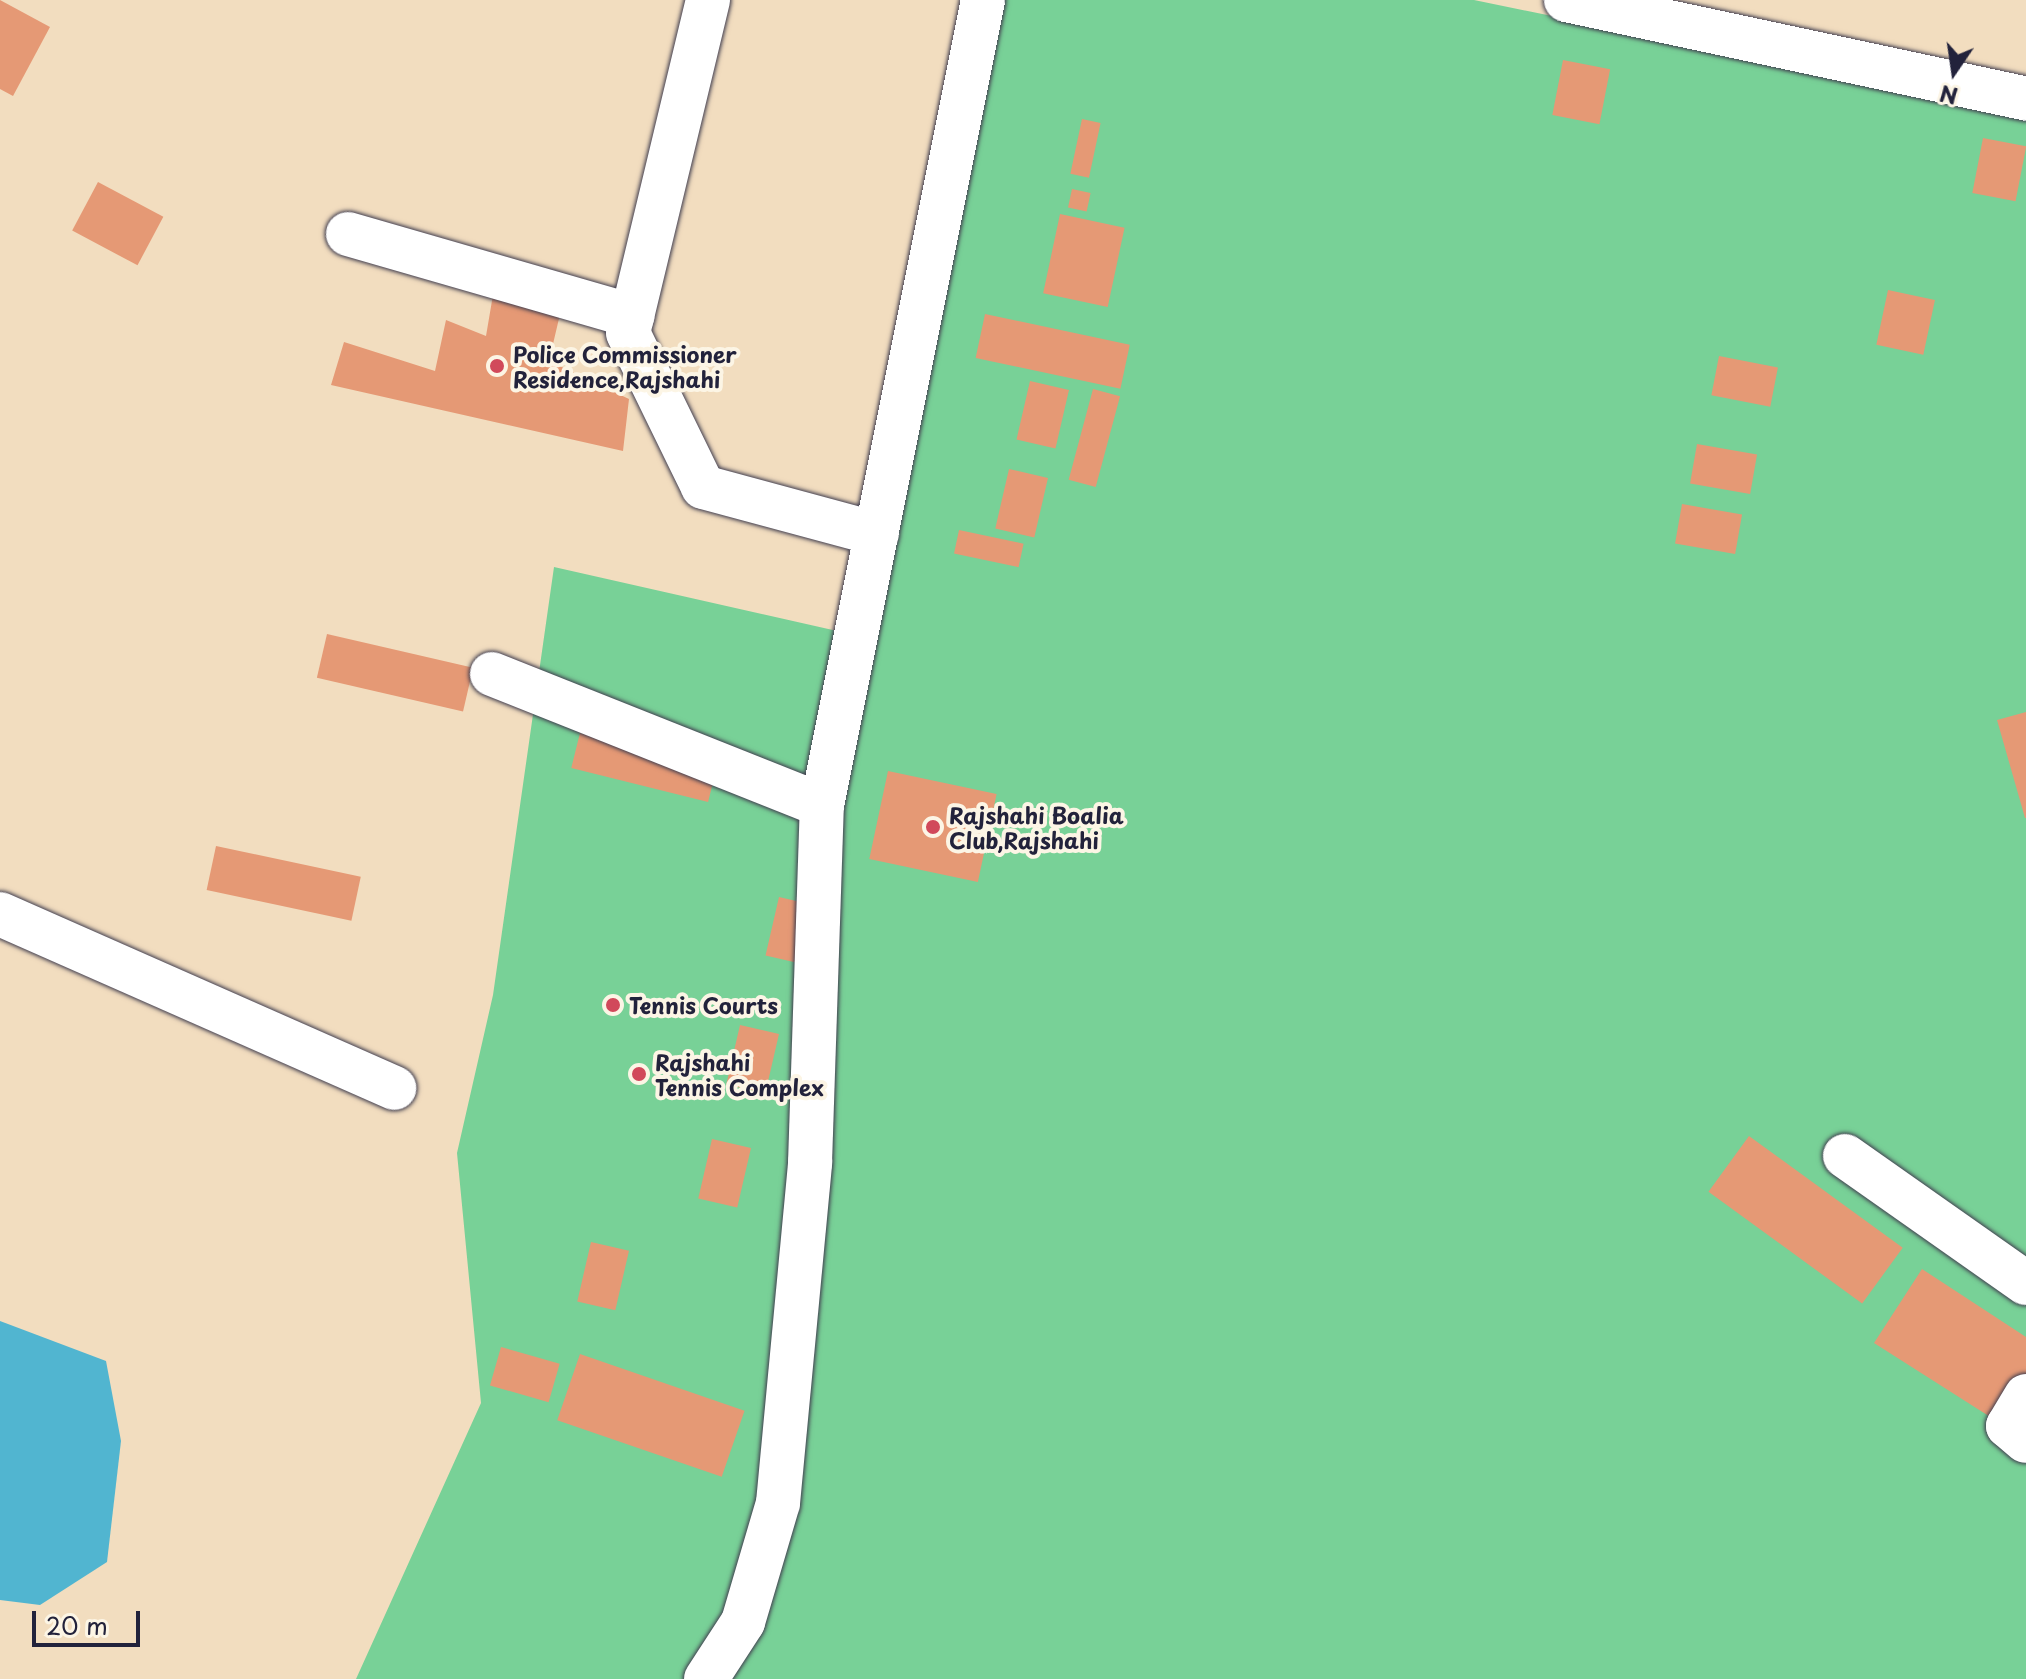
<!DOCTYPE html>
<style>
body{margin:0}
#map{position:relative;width:2026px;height:1679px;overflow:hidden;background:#f2ddbf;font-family:"Playpen Sans",sans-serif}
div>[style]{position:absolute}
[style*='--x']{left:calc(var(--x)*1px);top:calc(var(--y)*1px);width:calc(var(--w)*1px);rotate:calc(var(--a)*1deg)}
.green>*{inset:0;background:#78d197}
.water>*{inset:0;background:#51b5d0}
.building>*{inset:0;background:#e59975;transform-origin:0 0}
.roads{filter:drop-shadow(0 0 2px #413e4f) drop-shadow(0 0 2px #413e4f)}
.minor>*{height:44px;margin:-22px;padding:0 22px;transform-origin:22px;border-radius:22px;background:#fff}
.dots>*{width:22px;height:22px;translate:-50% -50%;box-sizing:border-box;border:4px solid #fcf5e5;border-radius:50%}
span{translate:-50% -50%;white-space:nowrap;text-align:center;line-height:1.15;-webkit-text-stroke:8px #fcf5e5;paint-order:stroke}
.poi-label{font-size:22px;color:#22223b;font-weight:700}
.left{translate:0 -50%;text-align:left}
.north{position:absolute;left:1914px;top:32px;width:80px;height:80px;-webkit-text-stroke:6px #fcf5e5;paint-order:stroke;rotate:193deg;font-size:22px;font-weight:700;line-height:32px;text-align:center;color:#22223b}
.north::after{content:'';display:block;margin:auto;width:28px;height:36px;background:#22223b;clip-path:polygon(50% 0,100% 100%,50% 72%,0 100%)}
.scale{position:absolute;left:32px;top:1611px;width:108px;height:36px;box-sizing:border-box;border:4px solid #22223b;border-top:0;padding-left:10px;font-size:24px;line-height:28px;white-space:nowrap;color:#22223b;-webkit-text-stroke:6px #fcf5e5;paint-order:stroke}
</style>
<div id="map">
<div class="green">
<i style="clip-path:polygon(993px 0,1474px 0,2026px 113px,2026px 1679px,720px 1679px,754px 1629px,835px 803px)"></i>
<i style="clip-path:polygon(554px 567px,846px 633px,770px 1500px,700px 1679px,356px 1679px,481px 1403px,457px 1153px,493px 995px)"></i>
</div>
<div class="water">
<i style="clip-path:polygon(0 1321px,106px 1361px,121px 1441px,107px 1562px,40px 1605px,0 1600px)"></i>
</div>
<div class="building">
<i style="clip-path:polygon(0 0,50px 27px,13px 96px,0 89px)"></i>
<i style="left:1563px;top:60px;width:48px;height:56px;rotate:11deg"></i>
<i style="left:1082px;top:119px;width:19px;height:56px;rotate:12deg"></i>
<i style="left:1983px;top:138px;width:44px;height:56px;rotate:11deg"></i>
<i style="left:98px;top:182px;width:74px;height:55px;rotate:28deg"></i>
<i style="left:1072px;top:189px;width:19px;height:19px;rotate:12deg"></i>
<i style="left:1060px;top:214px;width:66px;height:81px;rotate:12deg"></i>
<i style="clip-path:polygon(494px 289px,561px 310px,549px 361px,629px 399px,623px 451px,331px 385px,344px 342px,435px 371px,446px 320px,486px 336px)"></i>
<i style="left:1888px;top:290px;width:48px;height:56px;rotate:12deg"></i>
<i style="left:985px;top:314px;width:148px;height:45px;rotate:12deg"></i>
<i style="left:1719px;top:356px;width:60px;height:40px;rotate:11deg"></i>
<i style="left:1030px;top:381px;width:40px;height:60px;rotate:13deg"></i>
<i style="left:1093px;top:389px;width:28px;height:94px;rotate:15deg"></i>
<i style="left:1697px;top:444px;width:61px;height:40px;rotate:10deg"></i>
<i style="left:1009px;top:469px;width:40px;height:61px;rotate:13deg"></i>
<i style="left:1682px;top:504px;width:61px;height:40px;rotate:10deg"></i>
<i style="left:959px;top:530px;width:66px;height:24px;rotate:12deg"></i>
<i style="left:327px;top:634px;width:150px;height:45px;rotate:13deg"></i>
<i style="clip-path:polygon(2026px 712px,2026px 818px,2025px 818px,1997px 720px)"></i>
<i style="left:580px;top:733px;width:141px;height:36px;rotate:14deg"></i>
<i style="left:888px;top:771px;width:111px;height:90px;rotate:12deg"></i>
<i style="left:216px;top:846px;width:148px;height:45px;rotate:12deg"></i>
<i style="left:779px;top:897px;width:39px;height:60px;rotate:13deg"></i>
<i style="left:740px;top:1025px;width:40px;height:61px;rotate:13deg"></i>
<i style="left:1749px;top:1136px;width:190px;height:69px;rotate:36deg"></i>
<i style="left:712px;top:1139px;width:40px;height:61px;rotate:13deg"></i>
<i style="left:591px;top:1242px;width:39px;height:61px;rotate:13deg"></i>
<i style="clip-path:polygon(1922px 1269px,2026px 1337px,2026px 1420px,2017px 1434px,1874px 1343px)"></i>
<i style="left:501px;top:1347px;width:61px;height:40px;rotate:16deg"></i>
<i style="left:580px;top:1354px;width:174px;height:70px;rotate:19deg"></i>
</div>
<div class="roads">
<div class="minor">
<i style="--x:708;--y:0;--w:342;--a:103.5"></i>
<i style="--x:628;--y:333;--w:171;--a:64"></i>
<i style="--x:703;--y:487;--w:180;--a:15.1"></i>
<i style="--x:1566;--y:0;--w:471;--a:12.1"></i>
<i style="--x:348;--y:234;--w:296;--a:16.1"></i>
<i style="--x:492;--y:674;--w:355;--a:21.7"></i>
<i style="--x:0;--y:914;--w:431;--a:23.8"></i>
<i style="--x:1845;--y:1156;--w:221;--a:35.1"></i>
<i style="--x:2026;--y:1396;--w:35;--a:121"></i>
<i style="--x:2008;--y:1426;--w:23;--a:40"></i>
<i style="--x:706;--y:1679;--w:68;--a:-57"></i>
<i style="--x:743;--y:1622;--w:124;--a:-73.6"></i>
<i style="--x:778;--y:1503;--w:342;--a:-84.6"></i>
<i style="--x:810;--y:1163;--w:358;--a:-88.1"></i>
<i style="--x:822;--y:805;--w:821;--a:-78.69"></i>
</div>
</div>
<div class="dots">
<i style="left:497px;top:366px;background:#d1495b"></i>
<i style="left:933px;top:827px;background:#d1495b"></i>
<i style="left:613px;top:1005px;background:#d1495b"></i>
<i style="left:639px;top:1074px;background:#d1495b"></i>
</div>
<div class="poi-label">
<span class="left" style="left:513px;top:366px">Police Commissioner<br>Residence,Rajshahi</span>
<span class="left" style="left:949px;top:827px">Rajshahi Boalia<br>Club,Rajshahi</span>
<span class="left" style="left:629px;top:1005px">Tennis Courts</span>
<span class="left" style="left:655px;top:1074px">Rajshahi<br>Tennis Complex</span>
</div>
<div class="north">N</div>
<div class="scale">20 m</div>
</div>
